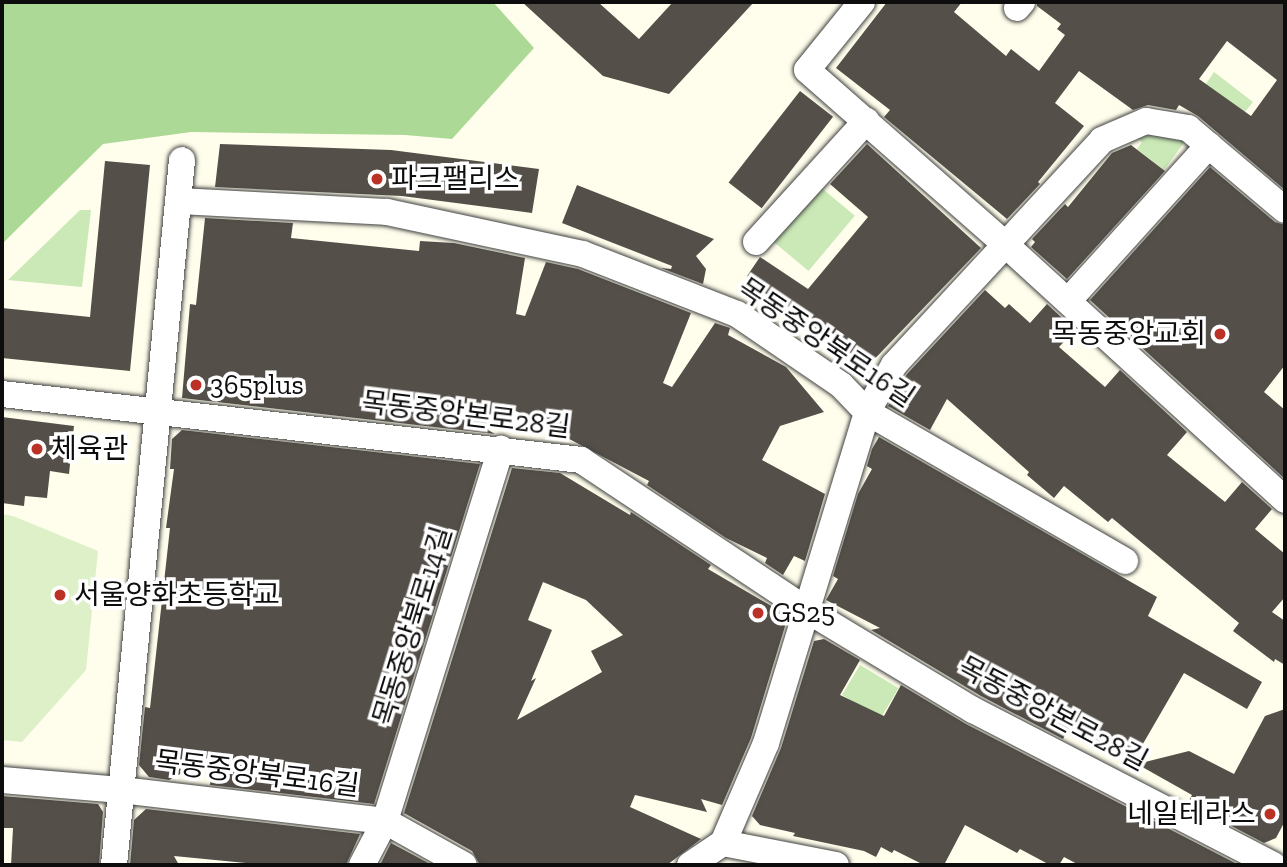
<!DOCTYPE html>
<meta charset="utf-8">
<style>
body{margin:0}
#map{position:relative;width:1287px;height:867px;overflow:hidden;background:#fffeec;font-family:"Zilla Slab","Noto Sans KR",serif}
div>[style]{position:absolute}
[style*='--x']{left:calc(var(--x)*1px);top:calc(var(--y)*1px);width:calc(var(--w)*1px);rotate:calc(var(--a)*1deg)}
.green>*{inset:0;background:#cae9b6;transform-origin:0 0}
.forest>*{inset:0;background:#acd996}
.pitch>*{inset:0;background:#ddf0c8}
.building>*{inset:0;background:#554f49;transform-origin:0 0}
.roads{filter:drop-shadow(0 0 2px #404040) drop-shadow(0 0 2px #404040)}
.minor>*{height:26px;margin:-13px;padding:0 13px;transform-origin:13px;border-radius:13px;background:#fff}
.dots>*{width:19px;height:19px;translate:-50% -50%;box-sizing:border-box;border:4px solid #fff;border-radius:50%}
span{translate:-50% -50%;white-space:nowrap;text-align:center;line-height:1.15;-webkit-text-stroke:7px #fff;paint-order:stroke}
.poi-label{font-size:28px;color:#0d0d0d}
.left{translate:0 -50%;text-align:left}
.right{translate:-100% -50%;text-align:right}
.street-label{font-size:28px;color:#0d0d0d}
.frame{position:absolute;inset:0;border:4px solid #0d0d0d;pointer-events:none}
</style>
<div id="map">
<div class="green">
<i style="clip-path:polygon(1214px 72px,1253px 102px,1240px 118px,1217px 102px,1221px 95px,1206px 84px)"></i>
<i style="clip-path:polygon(1147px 130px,1173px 134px,1185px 141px,1164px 170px,1137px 149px,1142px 142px,1135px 136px)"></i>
<i style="left:818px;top:185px;width:48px;height:72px;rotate:40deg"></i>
<i style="clip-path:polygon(80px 210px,91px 210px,82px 287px,8px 280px)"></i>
<i style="left:860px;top:665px;width:45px;height:35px;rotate:31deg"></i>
</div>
<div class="forest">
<i style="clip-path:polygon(2px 2px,493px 2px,534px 48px,452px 139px,405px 135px,191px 132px,103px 144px,2px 244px)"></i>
</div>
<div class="pitch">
<i style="clip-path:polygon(2px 514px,13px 516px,98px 551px,86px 670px,22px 742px,2px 740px)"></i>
</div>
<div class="building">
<i style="clip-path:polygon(522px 2px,598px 2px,639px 39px,673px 2px,754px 2px,669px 94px,603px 76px)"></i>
<i style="clip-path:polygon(evenodd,887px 2px,962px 2px,954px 12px,1006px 56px,1011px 49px,1039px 71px,1065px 35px,1057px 29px,1061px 24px,1037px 6px,1037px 2px,1285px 2px,1285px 190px,1198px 116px,1179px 105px,1176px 110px,1148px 105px,1133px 110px,1079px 71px,1055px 103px,1084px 126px,1038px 182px,1040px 184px,1007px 219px,884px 117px,890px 110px,836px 68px,887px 2px,1227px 41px,1277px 80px,1251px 116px,1199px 79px,1227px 41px)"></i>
<i style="left:800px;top:91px;width:42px;height:116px;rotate:38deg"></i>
<i style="clip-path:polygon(220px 144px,391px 150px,539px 169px,532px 213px,402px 196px,215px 187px)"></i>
<i style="clip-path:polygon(867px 144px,981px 248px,865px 369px,799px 325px,747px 276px,760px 257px,808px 289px,868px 217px,830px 184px)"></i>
<i style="clip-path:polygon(1131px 145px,1165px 171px,1067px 279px,1031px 247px,1035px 242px,1032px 239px,1065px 204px,1068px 207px,1112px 153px)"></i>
<i style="clip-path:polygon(105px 161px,150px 165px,130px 371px,2px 358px,2px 308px,90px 317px)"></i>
<i style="clip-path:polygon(1210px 167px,1275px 222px,1285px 225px,1285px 365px,1264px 392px,1285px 410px,1285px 479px,1090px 300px)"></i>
<i style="clip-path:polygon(577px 185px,714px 239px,696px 256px,706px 269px,703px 284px,661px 268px,671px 269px,672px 266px,562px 223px)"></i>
<i style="clip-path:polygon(205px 218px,293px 223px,291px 238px,419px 251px,420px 241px,454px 243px,525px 258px,516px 314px,525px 316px,546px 262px,578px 269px,691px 313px,663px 383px,672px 387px,715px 323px,730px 328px,728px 335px,786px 367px,824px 412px,780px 426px,762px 460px,825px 494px,805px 561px,794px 556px,783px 575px,765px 563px,767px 558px,726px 538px,647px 485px,649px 481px,503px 404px,488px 430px,495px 434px,182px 398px,190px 304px,196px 305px)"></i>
<i style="clip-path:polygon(985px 290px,1005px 308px,1009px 304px,1030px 323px,1047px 304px,1075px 330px,1059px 347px,1105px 387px,1120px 370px,1187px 432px,1167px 455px,1225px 502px,1242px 482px,1272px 509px,1255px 529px,1285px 554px,1285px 597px,1272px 612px,1285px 621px,1285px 665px,1275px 659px,1274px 662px,1233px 631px,1239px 623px,1112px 518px,1108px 522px,1064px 486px,1054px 498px,1027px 475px,1029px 472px,947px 399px,930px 430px,888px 406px,907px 374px)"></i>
<i style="clip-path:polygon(2px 417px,74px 426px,69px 474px,50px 471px,47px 498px,25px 496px,24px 506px,2px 503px)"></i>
<i style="clip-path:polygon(182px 430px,480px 464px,374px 804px,210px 785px,214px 756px,169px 780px,149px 777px,139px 765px,145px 707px,150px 708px,170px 528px,166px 528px,174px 469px,170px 469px,172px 439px)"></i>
<i style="clip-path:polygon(879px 437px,1157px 597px,1148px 616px,1262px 682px,1247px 709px,1184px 673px,1133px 761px,1071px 725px,1063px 739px,981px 696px,871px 630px,880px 628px,826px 600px,838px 579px,833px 576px,858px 494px,872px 469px,867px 466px,872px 449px)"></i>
<i style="clip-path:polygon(evenodd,512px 468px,560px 473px,630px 515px,631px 512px,711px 565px,708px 569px,780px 611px,786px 623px,751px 738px,722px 805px,701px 799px,707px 812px,635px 795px,630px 807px,701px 839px,667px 865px,480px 865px,472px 851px,404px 813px,512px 468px,543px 582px,586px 600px,623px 635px,591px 651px,602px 672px,517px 720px,536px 678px,531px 681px,552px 630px,528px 620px,543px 582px)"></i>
<i style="clip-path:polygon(824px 639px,860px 660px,840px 695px,884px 716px,901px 685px,966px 724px,1239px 865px,1079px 865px,1064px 857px,1059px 865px,1050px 865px,1020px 849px,1017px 853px,965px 825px,944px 865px,924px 865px,894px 850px,892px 853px,881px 847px,876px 857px,864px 851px,793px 836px,795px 833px,760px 825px,752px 816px,781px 748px,814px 641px)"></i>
<i style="clip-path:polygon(1285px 709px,1285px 821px,1276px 838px,1264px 843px,1188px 803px,1192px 795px,1137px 764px,1189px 751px,1234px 774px,1265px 716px)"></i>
<i style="clip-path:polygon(2px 796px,98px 804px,103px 812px,99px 865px,11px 865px,13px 828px,2px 828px)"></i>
<i style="clip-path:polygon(146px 809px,360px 834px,346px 865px,266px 865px,174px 856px,179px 865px,130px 865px,134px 820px)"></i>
<i style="clip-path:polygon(391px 843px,432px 865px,380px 865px)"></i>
</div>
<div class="roads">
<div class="minor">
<i style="--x:862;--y:2;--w:87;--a:129"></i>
<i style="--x:807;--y:70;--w:265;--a:41.3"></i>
<i style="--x:1006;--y:245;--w:378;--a:42.4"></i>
<i style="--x:1017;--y:8;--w:8;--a:-50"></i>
<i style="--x:178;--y:201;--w:209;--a:3"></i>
<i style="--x:387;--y:212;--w:200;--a:12.1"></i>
<i style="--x:583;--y:254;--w:165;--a:21.3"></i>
<i style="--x:737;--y:314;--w:126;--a:34.3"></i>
<i style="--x:841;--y:385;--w:37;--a:46"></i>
<i style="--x:867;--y:412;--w:298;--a:30"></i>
<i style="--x:756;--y:242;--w:164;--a:-47.7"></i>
<i style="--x:1068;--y:301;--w:210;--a:-47.9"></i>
<i style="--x:2;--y:394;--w:583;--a:6.5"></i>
<i style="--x:581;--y:460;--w:271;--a:33.6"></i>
<i style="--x:807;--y:610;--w:194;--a:31.1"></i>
<i style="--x:973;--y:710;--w:338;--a:27.3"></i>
<i style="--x:2;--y:780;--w:119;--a:4.8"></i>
<i style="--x:121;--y:790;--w:266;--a:6.7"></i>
<i style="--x:385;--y:821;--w:90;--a:29.1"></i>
<i style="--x:723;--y:843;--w:109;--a:-66.7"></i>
<i style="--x:766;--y:743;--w:346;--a:-73"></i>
<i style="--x:867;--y:412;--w:54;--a:-60.1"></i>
<i style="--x:894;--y:365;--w:306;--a:-47.2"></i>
<i style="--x:1102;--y:140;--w:48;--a:-23.4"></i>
<i style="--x:1146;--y:121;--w:43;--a:9.5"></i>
<i style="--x:1188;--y:128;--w:127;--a:40.2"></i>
<i style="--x:114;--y:865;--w:708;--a:-84.49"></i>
<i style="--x:362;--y:865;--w:50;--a:-62.4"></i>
<i style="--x:385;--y:821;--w:390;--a:-72.7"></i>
<i style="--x:690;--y:865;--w:40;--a:-34"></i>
<i style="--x:723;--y:843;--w:115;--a:11"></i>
</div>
</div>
<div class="dots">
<i style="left:377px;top:179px;background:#bc3125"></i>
<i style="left:1220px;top:334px;background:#bc3125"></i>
<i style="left:196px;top:385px;background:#bc3125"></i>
<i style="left:37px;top:449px;background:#bc3125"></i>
<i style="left:60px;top:595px;background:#bc3125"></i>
<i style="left:758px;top:613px;background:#bc3125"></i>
<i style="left:1270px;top:814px;background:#bc3125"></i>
</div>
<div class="poi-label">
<span class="left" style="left:391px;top:179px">파크팰리스</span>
<span class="right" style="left:1206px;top:334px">목동중앙교회</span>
<span class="left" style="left:210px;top:385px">365plus</span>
<span class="left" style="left:51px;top:449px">체육관</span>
<span class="left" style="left:74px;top:595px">서울양화초등학교</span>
<span class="left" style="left:772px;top:613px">GS25</span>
<span class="right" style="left:1256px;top:814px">네일테라스</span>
</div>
<div class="street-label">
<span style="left:826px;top:343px;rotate:34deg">목동중앙북로16길</span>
<span style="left:466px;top:415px;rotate:7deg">목동중앙본로28길</span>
<span style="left:413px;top:626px;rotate:-73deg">목동중앙북로14길</span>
<span style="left:1053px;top:714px;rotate:28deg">목동중앙본로28길</span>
<span style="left:257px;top:774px;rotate:7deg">목동중앙북로16길</span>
</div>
<div class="frame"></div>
</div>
